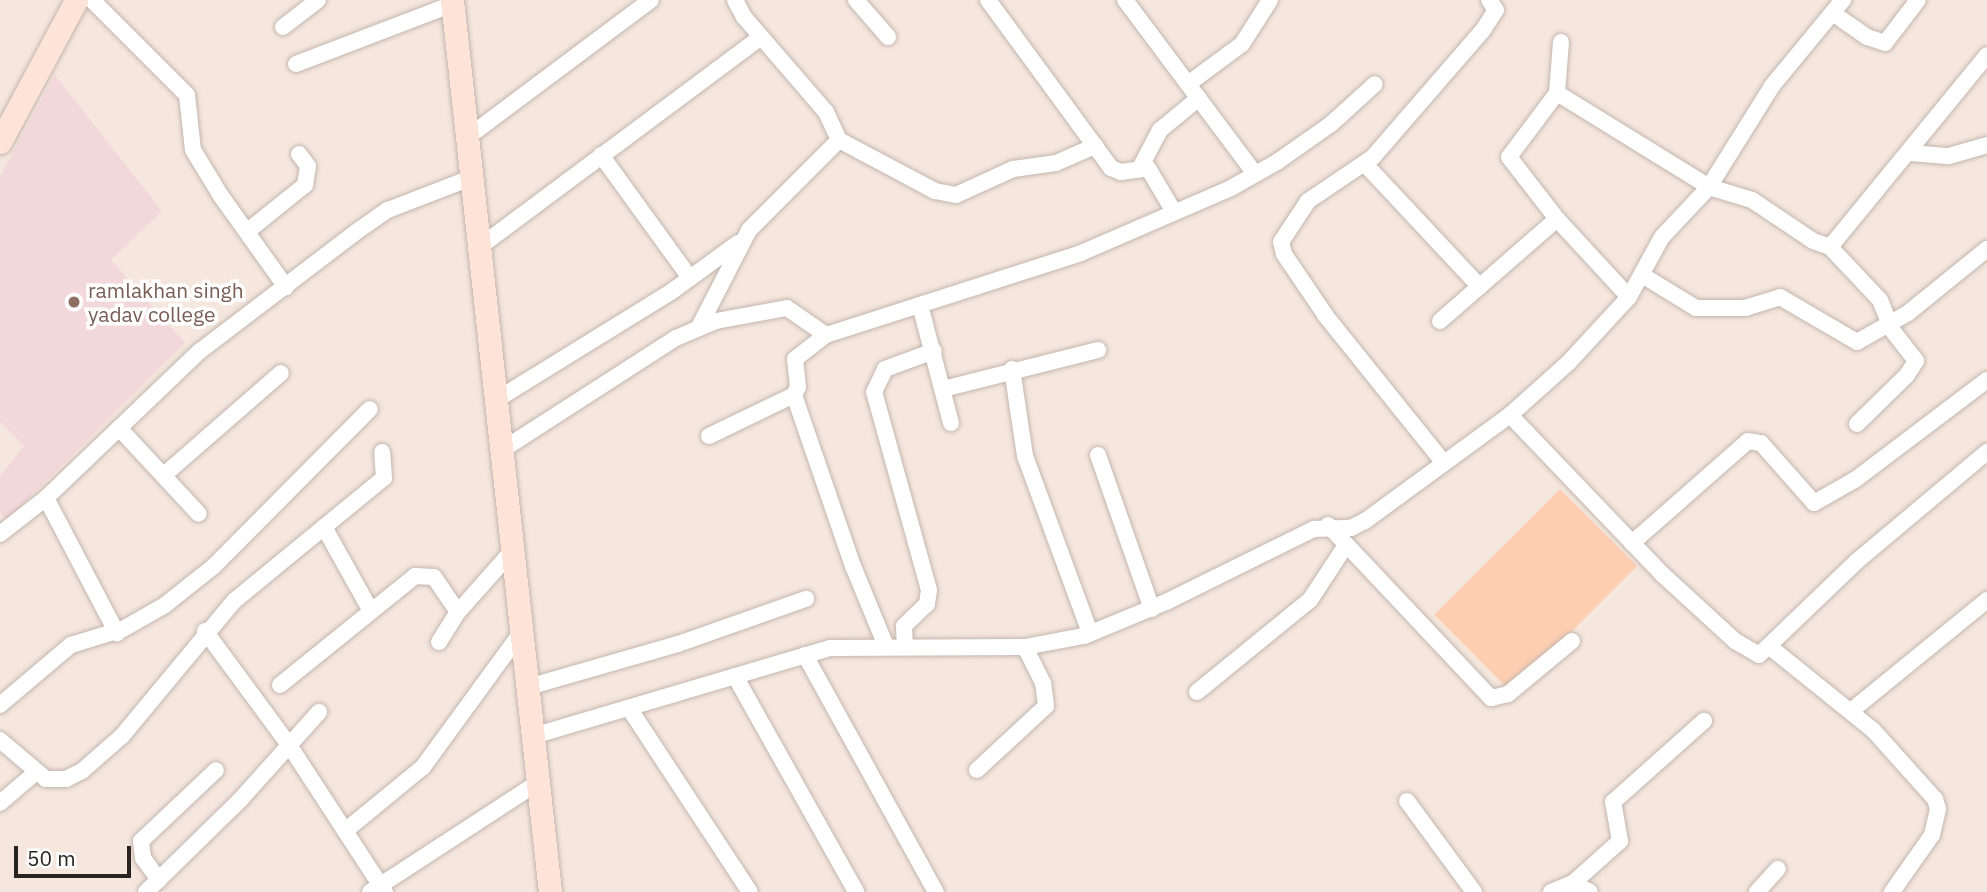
<!DOCTYPE html>
<style>
body{margin:0}
#map{position:relative;width:1987px;height:892px;overflow:hidden;background:#f5e7de;font-family:"IBM Plex Sans",sans-serif}
div>[style]{position:absolute}
[style*='--x']{left:calc(var(--x)*1px);top:calc(var(--y)*1px);width:calc(var(--w)*1px);rotate:calc(var(--a)*1deg)}
.education>*{inset:0;background:#f3d8db}
.green>*{inset:0;background:#fdceb1;transform-origin:0 0}
.roads{filter:drop-shadow(0 0 2px #c3b6ae) drop-shadow(0 0 2px #c3b6ae)}
.minor>*{height:16px;margin:-8px;padding:0 8px;transform-origin:8px;border-radius:8px;background:#fff}
.secondary>*{height:23px;margin:-11.5px;padding:0 11.5px;transform-origin:11.5px;border-radius:11.5px;background:#fee3d8}
.dots>*{width:19px;height:19px;translate:-50% -50%;box-sizing:border-box;border:4px solid #fff;border-radius:50%}
span{translate:-50% -50%;white-space:nowrap;text-align:center;line-height:1.15;-webkit-text-stroke:7px #fff;paint-order:stroke}
.education-label{font-size:21px;color:#785e54}
.left{translate:0 -50%;text-align:left}
.scale{position:absolute;left:14px;top:846px;width:117px;height:32px;box-sizing:border-box;border:4px solid #292421;border-top:0;padding-left:9px;font-size:21px;line-height:24px;white-space:nowrap;color:#292421;-webkit-text-stroke:5px #fff;paint-order:stroke}
</style>
<div id="map">
<div class="education">
<i style="clip-path:polygon(55px 75px,162px 211px,111px 260px,185px 343px,7px 520px,0 513px,0 476px,24px 446px,0 422px,0 176px)"></i>
</div>
<div class="green">
<i style="left:1560px;top:489px;width:109px;height:178px;rotate:45deg"></i>
</div>
<div class="roads">
<div class="minor">
<i style="--x:92;--y:0;--w:134;--a:45"></i>
<i style="--x:187;--y:95;--w:55;--a:83.8"></i>
<i style="--x:193;--y:150;--w:54;--a:58.7"></i>
<i style="--x:221;--y:196;--w:112;--a:54.5"></i>
<i style="--x:856;--y:0;--w:49;--a:49.1"></i>
<i style="--x:988;--y:0;--w:208;--a:53.8"></i>
<i style="--x:1111;--y:168;--w:11;--a:22"></i>
<i style="--x:1121;--y:172;--w:27;--a:-8"></i>
<i style="--x:1148;--y:168;--w:51;--a:59.4"></i>
<i style="--x:1125;--y:0;--w:217;--a:53.2"></i>
<i style="--x:1834;--y:14;--w:40;--a:34.9"></i>
<i style="--x:1867;--y:37;--w:19;--a:18"></i>
<i style="--x:1885;--y:43;--w:54;--a:-52.5"></i>
<i style="--x:283;--y:27;--w:44;--a:-37.6"></i>
<i style="--x:1561;--y:42;--w:51;--a:94.5"></i>
<i style="--x:1557;--y:93;--w:80;--a:126.9"></i>
<i style="--x:1509;--y:157;--w:78;--a:52.3"></i>
<i style="--x:1557;--y:219;--w:106;--a:47.3"></i>
<i style="--x:296;--y:64;--w:168;--a:-20.9"></i>
<i style="--x:1188;--y:84;--w:67;--a:-36.5"></i>
<i style="--x:1242;--y:44;--w:52;--a:-57.5"></i>
<i style="--x:1557;--y:93;--w:179;--a:31.7"></i>
<i style="--x:1709;--y:187;--w:45;--a:16.8"></i>
<i style="--x:1752;--y:200;--w:73;--a:33.9"></i>
<i style="--x:1813;--y:241;--w:18;--a:19"></i>
<i style="--x:1830;--y:247;--w:248;--a:-50.7"></i>
<i style="--x:469;--y:136;--w:227;--a:-36.8"></i>
<i style="--x:839;--y:140;--w:109;--a:28"></i>
<i style="--x:935;--y:191;--w:21;--a:11"></i>
<i style="--x:956;--y:195;--w:63;--a:-24.5"></i>
<i style="--x:1013;--y:169;--w:43;--a:-7.9"></i>
<i style="--x:1056;--y:163;--w:43;--a:-23.6"></i>
<i style="--x:1911;--y:153;--w:38;--a:5"></i>
<i style="--x:1949;--y:156;--w:40;--a:-16"></i>
<i style="--x:601;--y:155;--w:152;--a:54.1"></i>
<i style="--x:1365;--y:164;--w:168;--a:46.9"></i>
<i style="--x:1141;--y:166;--w:41;--a:-62.2"></i>
<i style="--x:1160;--y:130;--w:50;--a:-39.4"></i>
<i style="--x:249;--y:230;--w:72;--a:-38.8"></i>
<i style="--x:305;--y:185;--w:19;--a:-81"></i>
<i style="--x:308;--y:166;--w:15;--a:-127"></i>
<i style="--x:482;--y:245;--w:348;--a:-36.7"></i>
<i style="--x:1830;--y:247;--w:73;--a:46.7"></i>
<i style="--x:1880;--y:300;--w:32;--a:68"></i>
<i style="--x:1892;--y:330;--w:39;--a:52"></i>
<i style="--x:1916;--y:361;--w:17;--a:123"></i>
<i style="--x:1907;--y:375;--w:70;--a:135.6"></i>
<i style="--x:1642;--y:275;--w:63;--a:31.4"></i>
<i style="--x:1696;--y:308;--w:49;--a:0"></i>
<i style="--x:1745;--y:308;--w:37;--a:-17"></i>
<i style="--x:1780;--y:297;--w:89;--a:30.3"></i>
<i style="--x:1857;--y:342;--w:59;--a:-29.6"></i>
<i style="--x:1908;--y:313;--w:102;--a:-39"></i>
<i style="--x:920;--y:305;--w:122;--a:75.3"></i>
<i style="--x:1440;--y:321;--w:155;--a:-41.1"></i>
<i style="--x:699;--y:327;--w:109;--a:-62.7"></i>
<i style="--x:749;--y:230;--w:127;--a:-45"></i>
<i style="--x:839;--y:140;--w:31;--a:-115"></i>
<i style="--x:826;--y:112;--w:125;--a:-130.8"></i>
<i style="--x:744;--y:17;--w:19;--a:-118"></i>
<i style="--x:1012;--y:369;--w:88;--a:81.5"></i>
<i style="--x:1025;--y:456;--w:189;--a:69.8"></i>
<i style="--x:943;--y:389;--w:160;--a:-14.1"></i>
<i style="--x:794;--y:395;--w:181;--a:71"></i>
<i style="--x:853;--y:566;--w:87;--a:67.6"></i>
<i style="--x:496;--y:400;--w:206;--a:-31.7"></i>
<i style="--x:671;--y:292;--w:83;--a:-36.2"></i>
<i style="--x:1510;--y:415;--w:220;--a:46.3"></i>
<i style="--x:1662;--y:574;--w:99;--a:42.5"></i>
<i style="--x:1735;--y:641;--w:28;--a:30"></i>
<i style="--x:1759;--y:655;--w:136;--a:-43.8"></i>
<i style="--x:1857;--y:561;--w:170;--a:-40"></i>
<i style="--x:119;--y:428;--w:117;--a:47.1"></i>
<i style="--x:709;--y:436;--w:94;--a:-25.8"></i>
<i style="--x:794;--y:395;--w:9;--a:-63"></i>
<i style="--x:798;--y:387;--w:28;--a:-96"></i>
<i style="--x:795;--y:359;--w:39;--a:-38"></i>
<i style="--x:502;--y:450;--w:207;--a:-32.8"></i>
<i style="--x:676;--y:338;--w:43;--a:-23"></i>
<i style="--x:716;--y:321;--w:72;--a:-10.4"></i>
<i style="--x:787;--y:308;--w:47;--a:34.7"></i>
<i style="--x:826;--y:335;--w:268;--a:-17.8"></i>
<i style="--x:1081;--y:253;--w:163;--a:-23.4"></i>
<i style="--x:1231;--y:188;--w:53;--a:-29.5"></i>
<i style="--x:1277;--y:162;--w:66;--a:-35.1"></i>
<i style="--x:1331;--y:124;--w:59;--a:-42.3"></i>
<i style="--x:1098;--y:455;--w:163;--a:70.7"></i>
<i style="--x:1444;--y:463;--w:189;--a:-128.8"></i>
<i style="--x:1326;--y:316;--w:75;--a:-124.1"></i>
<i style="--x:1284;--y:254;--w:12;--a:-104"></i>
<i style="--x:1281;--y:242;--w:49;--a:-56.6"></i>
<i style="--x:1308;--y:201;--w:78;--a:-34.1"></i>
<i style="--x:1373;--y:157;--w:168;--a:-49.1"></i>
<i style="--x:1483;--y:30;--w:24;--a:-57"></i>
<i style="--x:1496;--y:10;--w:12;--a:-125"></i>
<i style="--x:164;--y:475;--w:155;--a:-41.1"></i>
<i style="--x:46;--y:498;--w:153;--a:62.3"></i>
<i style="--x:1328;--y:525;--w:238;--a:46.7"></i>
<i style="--x:1491;--y:698;--w:17;--a:-13"></i>
<i style="--x:1508;--y:694;--w:83;--a:-39.6"></i>
<i style="--x:324;--y:527;--w:96;--a:60.8"></i>
<i style="--x:0;--y:534;--w:58;--a:-38"></i>
<i style="--x:46;--y:498;--w:213;--a:-43.7"></i>
<i style="--x:200;--y:351;--w:196;--a:-37.3"></i>
<i style="--x:356;--y:232;--w:39;--a:-35"></i>
<i style="--x:388;--y:210;--w:91;--a:-21.2"></i>
<i style="--x:1632;--y:543;--w:154;--a:-41.3"></i>
<i style="--x:1748;--y:441;--w:13;--a:9"></i>
<i style="--x:1761;--y:443;--w:80;--a:48.5"></i>
<i style="--x:1814;--y:503;--w:48;--a:-29.7"></i>
<i style="--x:1856;--y:479;--w:164;--a:-37.1"></i>
<i style="--x:205;--y:631;--w:142;--a:53.6"></i>
<i style="--x:289;--y:745;--w:176;--a:56.9"></i>
<i style="--x:439;--y:642;--w:36;--a:-58"></i>
<i style="--x:458;--y:612;--w:84;--a:-48.4"></i>
<i style="--x:905;--y:646;--w:20;--a:-93"></i>
<i style="--x:904;--y:626;--w:32;--a:-44"></i>
<i style="--x:927;--y:604;--w:14;--a:-82"></i>
<i style="--x:929;--y:590;--w:205;--a:-105.5"></i>
<i style="--x:874;--y:392;--w:25;--a:-64"></i>
<i style="--x:885;--y:369;--w:52;--a:-20.2"></i>
<i style="--x:1770;--y:647;--w:132;--a:38.9"></i>
<i style="--x:1873;--y:730;--w:93;--a:48.1"></i>
<i style="--x:1935;--y:799;--w:10;--a:73"></i>
<i style="--x:1938;--y:809;--w:27;--a:103"></i>
<i style="--x:1932;--y:835;--w:70;--a:125.1"></i>
<i style="--x:805;--y:655;--w:271;--a:61.1"></i>
<i style="--x:735;--y:676;--w:248;--a:60.7"></i>
<i style="--x:280;--y:685;--w:174;--a:-38.9"></i>
<i style="--x:415;--y:576;--w:19;--a:3"></i>
<i style="--x:434;--y:577;--w:42;--a:55.6"></i>
<i style="--x:528;--y:687;--w:156;--a:-16"></i>
<i style="--x:678;--y:644;--w:136;--a:-19.4"></i>
<i style="--x:1197;--y:692;--w:146;--a:-39.2"></i>
<i style="--x:1310;--y:600;--w:66;--a:-56.8"></i>
<i style="--x:0;--y:705;--w:93;--a:-40.2"></i>
<i style="--x:71;--y:645;--w:54;--a:-17.1"></i>
<i style="--x:123;--y:629;--w:48;--a:-29.7"></i>
<i style="--x:165;--y:605;--w:63;--a:-38.5"></i>
<i style="--x:214;--y:566;--w:221;--a:-45.2"></i>
<i style="--x:629;--y:708;--w:220;--a:56.7"></i>
<i style="--x:1851;--y:711;--w:176;--a:-39.2"></i>
<i style="--x:533;--y:736;--w:311;--a:-16.5"></i>
<i style="--x:831;--y:648;--w:194;--a:-0.3"></i>
<i style="--x:1025;--y:647;--w:60;--a:-10.6"></i>
<i style="--x:1084;--y:636;--w:89;--a:-22.5"></i>
<i style="--x:1166;--y:602;--w:165;--a:-26.3"></i>
<i style="--x:1314;--y:529;--w:37;--a:-2"></i>
<i style="--x:1351;--y:528;--w:16;--a:-27"></i>
<i style="--x:1365;--y:521;--w:180;--a:-36.2"></i>
<i style="--x:1510;--y:415;--w:79;--a:-41.9"></i>
<i style="--x:1569;--y:362;--w:88;--a:-47.3"></i>
<i style="--x:1629;--y:297;--w:68;--a:-61.2"></i>
<i style="--x:1662;--y:237;--w:69;--a:-46.8"></i>
<i style="--x:1709;--y:187;--w:119;--a:-58"></i>
<i style="--x:1772;--y:86;--w:112;--a:-50.5"></i>
<i style="--x:0;--y:740;--w:60;--a:40.3"></i>
<i style="--x:46;--y:779;--w:20;--a:0"></i>
<i style="--x:66;--y:779;--w:18;--a:-27"></i>
<i style="--x:82;--y:771;--w:53;--a:-41.2"></i>
<i style="--x:122;--y:736;--w:175;--a:-50.3"></i>
<i style="--x:234;--y:601;--w:194;--a:-39.4"></i>
<i style="--x:384;--y:478;--w:26;--a:-94"></i>
<i style="--x:977;--y:770;--w:94;--a:-42.8"></i>
<i style="--x:1046;--y:706;--w:23;--a:-97"></i>
<i style="--x:1043;--y:683;--w:40;--a:-116.6"></i>
<i style="--x:1407;--y:801;--w:113;--a:53.6"></i>
<i style="--x:0;--y:803;--w:45;--a:-40.5"></i>
<i style="--x:345;--y:831;--w:101;--a:-39.4"></i>
<i style="--x:423;--y:767;--w:170;--a:-53.9"></i>
<i style="--x:159;--y:880;--w:27;--a:-126"></i>
<i style="--x:143;--y:858;--w:17;--a:-97"></i>
<i style="--x:141;--y:841;--w:103;--a:-43.4"></i>
<i style="--x:1573;--y:883;--w:63;--a:-41.8"></i>
<i style="--x:1620;--y:841;--w:40;--a:-100"></i>
<i style="--x:1613;--y:802;--w:122;--a:-41.7"></i>
<i style="--x:146;--y:892;--w:133;--a:-44.4"></i>
<i style="--x:241;--y:799;--w:117;--a:-48.1"></i>
<i style="--x:370;--y:892;--w:202;--a:-33.1"></i>
<i style="--x:1551;--y:892;--w:24;--a:-22"></i>
<i style="--x:1573;--y:883;--w:19;--a:28"></i>
<i style="--x:1757;--y:892;--w:31;--a:-48"></i>
</div>
<div class="secondary">
<i style="--x:452;--y:0;--w:897;--a:83.73"></i>
<i style="--x:0;--y:142;--w:161;--a:-61.8"></i>
</div>
</div>
<div class="dots">
<i style="left:74px;top:302px;background:#8d6e63"></i>
</div>
<div class="education-label">
<span class="left" style="left:88px;top:302px">ramlakhan singh<br>yadav college</span>
</div>
<div class="scale">50 m</div>
</div>
